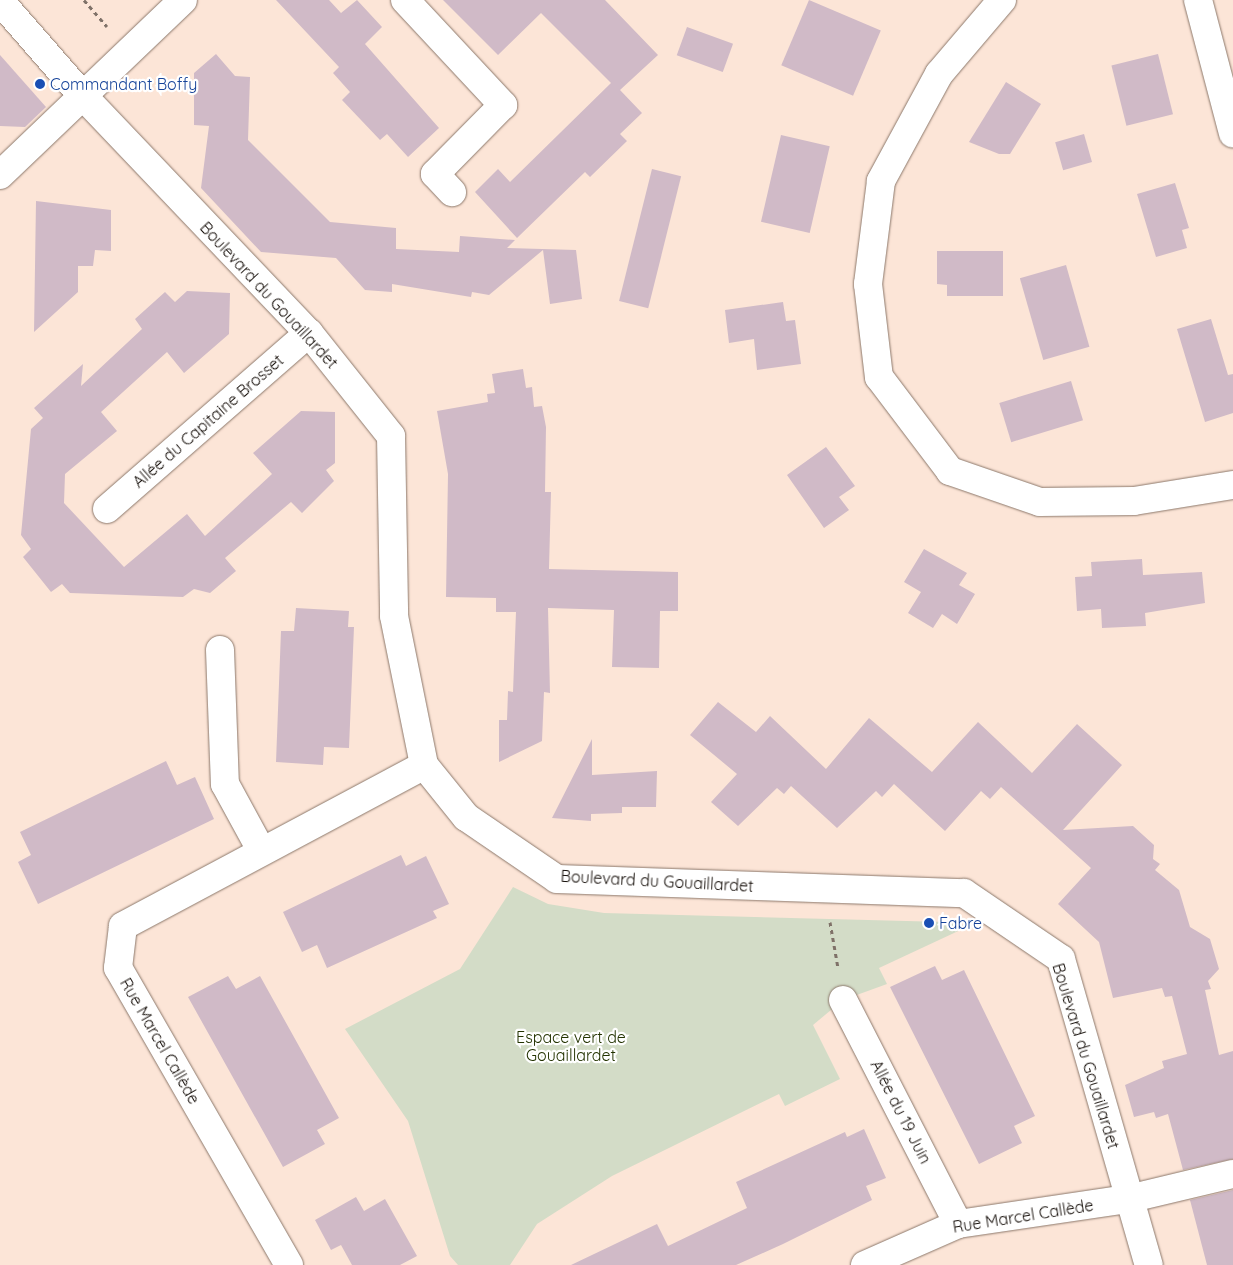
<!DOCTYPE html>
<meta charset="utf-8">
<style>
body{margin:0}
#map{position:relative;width:1233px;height:1265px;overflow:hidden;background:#fce5d7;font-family:Quicksand,sans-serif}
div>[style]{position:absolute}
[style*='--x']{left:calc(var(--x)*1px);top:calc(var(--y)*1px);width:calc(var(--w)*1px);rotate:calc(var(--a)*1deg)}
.green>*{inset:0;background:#d3dcc7}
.building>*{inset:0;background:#d0bac7;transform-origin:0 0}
.path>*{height:3px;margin-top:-1.5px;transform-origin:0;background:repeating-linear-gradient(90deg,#7f7168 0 4px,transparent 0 8px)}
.roads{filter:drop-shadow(0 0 1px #8c786b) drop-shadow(0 0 1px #8c786b)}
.minor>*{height:28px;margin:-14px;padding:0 14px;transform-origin:14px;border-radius:14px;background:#fff}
.dots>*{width:14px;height:14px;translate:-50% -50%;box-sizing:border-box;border:2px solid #fff;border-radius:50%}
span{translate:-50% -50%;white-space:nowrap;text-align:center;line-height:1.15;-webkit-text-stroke:4.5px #fff;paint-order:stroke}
.transit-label{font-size:16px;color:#164399}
.left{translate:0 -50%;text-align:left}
.street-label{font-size:16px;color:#160f0a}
.park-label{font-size:16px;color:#233300}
</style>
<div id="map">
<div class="green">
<i style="clip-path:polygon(513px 887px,548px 904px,604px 913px,945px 922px,969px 926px,879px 968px,887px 984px,843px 1000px,813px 1025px,840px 1079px,785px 1106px,779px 1094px,612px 1176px,537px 1224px,510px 1265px,458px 1265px,450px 1256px,408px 1121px,345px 1029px,460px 969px)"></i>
</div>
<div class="building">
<i style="clip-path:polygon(276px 0,329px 0,341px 13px,357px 0,382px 27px,365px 44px,439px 128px,408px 157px,387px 134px,380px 140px,342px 100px,350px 92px,333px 73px,339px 67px)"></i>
<i style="clip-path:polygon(443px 0,605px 0,658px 55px,620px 90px,642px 113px,620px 134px,627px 141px,590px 177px,585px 172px,517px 238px,475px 192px,498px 169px,510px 182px,611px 83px,541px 13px,498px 55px)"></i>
<i style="left:809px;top:0;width:78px;height:71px;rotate:23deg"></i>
<i style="left:687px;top:27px;width:49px;height:30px;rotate:20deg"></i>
<i style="clip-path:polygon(216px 54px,235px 76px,250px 77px,248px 140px,330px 222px,396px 228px,396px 249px,459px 252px,460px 236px,515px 240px,507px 248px,576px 250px,582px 299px,550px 304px,543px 250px,489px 295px,472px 292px,471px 297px,392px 284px,392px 292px,365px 290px,336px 258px,261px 252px,201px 188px,209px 126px,194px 125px,194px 73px)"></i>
<i style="left:1158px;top:54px;width:62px;height:48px;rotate:76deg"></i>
<i style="clip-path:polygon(0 55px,46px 107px,25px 127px,0 126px)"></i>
<i style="clip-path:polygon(1006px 82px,1041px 104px,1010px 154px,999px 154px,969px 142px)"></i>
<i style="left:1084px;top:134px;width:29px;height:30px;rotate:74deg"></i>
<i style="left:781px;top:135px;width:50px;height:89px;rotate:13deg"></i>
<i style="left:652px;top:169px;width:30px;height:136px;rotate:14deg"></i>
<i style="clip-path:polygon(1175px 183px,1189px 228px,1182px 230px,1187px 248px,1156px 257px,1137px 194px)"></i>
<i style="clip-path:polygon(36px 201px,111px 210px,111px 251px,95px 250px,93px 266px,78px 266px,78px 292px,34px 332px)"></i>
<i style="clip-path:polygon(937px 251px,1003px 251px,1003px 296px,947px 296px,947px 285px,937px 284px)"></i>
<i style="left:1066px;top:265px;width:85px;height:48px;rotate:74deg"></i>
<i style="clip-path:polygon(187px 291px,230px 293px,229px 334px,184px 373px,167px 352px,101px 412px,117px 431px,65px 474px,64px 503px,124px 567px,187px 514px,205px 536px,272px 474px,253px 453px,301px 411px,335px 412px,335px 463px,326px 470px,334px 481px,302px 513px,291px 502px,225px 558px,236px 571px,210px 593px,194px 589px,183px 597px,70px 593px,62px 584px,51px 592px,23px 557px,31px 549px,21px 535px,31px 429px,43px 418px,34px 408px,83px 364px,81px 386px,142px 329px,135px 319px,165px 292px,175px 302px)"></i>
<i style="clip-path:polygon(783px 302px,786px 321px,795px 320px,801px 364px,757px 370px,754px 339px,729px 343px,725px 310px)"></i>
<i style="clip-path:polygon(1211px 319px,1228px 375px,1233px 374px,1233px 413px,1205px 422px,1177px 329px)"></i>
<i style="clip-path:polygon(523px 369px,526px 388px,532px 387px,534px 407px,542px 406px,546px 427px,545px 492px,551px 492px,549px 569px,678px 572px,678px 611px,660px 611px,659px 668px,612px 667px,614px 610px,548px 608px,550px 693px,544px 692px,542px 741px,499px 762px,499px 720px,507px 720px,508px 691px,513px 692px,516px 612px,496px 612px,496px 598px,446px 597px,448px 474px,437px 411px,488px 402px,487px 394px,495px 393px,492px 374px)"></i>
<i style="left:1071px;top:381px;width:41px;height:75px;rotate:73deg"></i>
<i style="clip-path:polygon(826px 447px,855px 486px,839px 497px,849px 510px,824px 528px,787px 475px)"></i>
<i style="clip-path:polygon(924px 549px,967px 573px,959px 585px,975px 594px,957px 624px,942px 614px,933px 628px,908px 613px,921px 592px,904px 582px)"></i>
<i style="clip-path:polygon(1142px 559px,1143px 575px,1202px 572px,1205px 603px,1145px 613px,1146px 626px,1102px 628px,1101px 609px,1077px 611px,1075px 577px,1092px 576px,1091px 562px)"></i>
<i style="clip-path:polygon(296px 608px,349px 611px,348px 627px,354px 627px,349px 748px,324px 747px,323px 765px,276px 762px,281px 631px,294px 631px)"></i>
<i style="clip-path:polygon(718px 702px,756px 732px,770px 716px,826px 769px,869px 718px,932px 772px,978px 722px,1032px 773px,1077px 724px,1122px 765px,1063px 830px,1133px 826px,1154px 845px,1153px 859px,1160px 864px,1155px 870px,1179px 890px,1190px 927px,1210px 939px,1219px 969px,1208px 981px,1211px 989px,1205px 990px,1219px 1055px,1233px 1051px,1233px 1159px,1183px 1170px,1168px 1114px,1156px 1118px,1154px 1112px,1134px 1117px,1125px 1085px,1164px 1068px,1162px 1061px,1187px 1054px,1172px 996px,1165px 997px,1162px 988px,1113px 998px,1099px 942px,1058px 904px,1091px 868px,1001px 787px,990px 799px,981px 791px,945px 831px,894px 784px,882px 797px,876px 791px,837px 828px,791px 786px,784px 794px,777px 788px,738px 826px,711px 802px,737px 774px,690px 735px)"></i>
<i style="clip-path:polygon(592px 739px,592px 775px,657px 771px,656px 807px,622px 807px,622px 813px,591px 814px,591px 821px,552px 818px)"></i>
<i style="clip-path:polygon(166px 761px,177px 785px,195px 777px,214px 819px,38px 904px,18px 862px,31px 855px,20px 832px)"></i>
<i style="clip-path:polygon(401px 855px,406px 866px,426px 856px,449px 904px,433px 911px,437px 918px,327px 968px,317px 945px,302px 952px,283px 912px)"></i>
<i style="clip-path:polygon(935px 966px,942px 980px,964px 970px,1035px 1116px,1014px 1126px,1022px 1143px,979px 1164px,890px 987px)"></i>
<i style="clip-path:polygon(228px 976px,236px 989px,260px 976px,339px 1118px,317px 1130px,325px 1144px,283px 1167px,188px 997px)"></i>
<i style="clip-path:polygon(864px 1129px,886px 1178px,866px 1186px,872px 1200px,783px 1244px,736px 1265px,571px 1265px,657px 1224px,668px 1246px,747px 1208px,736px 1182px,845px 1132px,847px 1137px)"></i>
<i style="clip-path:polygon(1233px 1190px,1233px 1265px,1207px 1265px,1190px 1200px)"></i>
<i style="clip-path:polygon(356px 1197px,364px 1211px,385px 1199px,417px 1256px,400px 1265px,352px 1265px,341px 1245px,331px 1250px,315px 1220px)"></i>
</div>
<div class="path">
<i style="--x:84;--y:0;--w:35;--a:49"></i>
<i style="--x:830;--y:922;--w:47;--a:80.1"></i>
</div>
<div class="roads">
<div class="minor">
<i style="--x:405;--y:0;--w:144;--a:47"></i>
<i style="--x:503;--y:105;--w:97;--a:134.6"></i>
<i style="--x:435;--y:174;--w:25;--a:47"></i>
<i style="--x:1002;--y:0;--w:97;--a:130.4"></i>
<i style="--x:939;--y:74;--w:122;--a:118.5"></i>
<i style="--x:881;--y:181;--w:104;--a:97.2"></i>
<i style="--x:868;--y:284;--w:94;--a:83.3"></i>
<i style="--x:879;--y:377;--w:118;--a:52.9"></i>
<i style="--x:950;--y:471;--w:95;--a:19"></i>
<i style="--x:1040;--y:502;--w:94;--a:-0.6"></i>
<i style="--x:1134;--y:501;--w:100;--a:-9.2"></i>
<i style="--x:1198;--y:0;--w:138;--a:75.3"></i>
<i style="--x:0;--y:1;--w:126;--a:48.9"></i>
<i style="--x:83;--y:96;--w:327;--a:46.4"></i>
<i style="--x:309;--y:333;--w:132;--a:51.5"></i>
<i style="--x:391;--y:436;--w:180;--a:89"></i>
<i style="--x:394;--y:616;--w:152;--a:78.6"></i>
<i style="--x:424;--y:765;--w:67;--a:51.1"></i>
<i style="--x:466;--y:817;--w:110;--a:34.3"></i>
<i style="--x:557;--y:879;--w:407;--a:2"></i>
<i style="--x:964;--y:893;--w:117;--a:34.2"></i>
<i style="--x:1061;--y:959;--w:318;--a:74"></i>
<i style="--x:0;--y:175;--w:253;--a:-43.7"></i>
<i style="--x:107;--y:509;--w:268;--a:-41.1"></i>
<i style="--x:220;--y:650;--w:134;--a:87.9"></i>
<i style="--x:225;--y:784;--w:75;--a:61.4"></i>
<i style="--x:843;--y:1000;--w:252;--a:62.8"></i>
<i style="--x:289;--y:1265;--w:343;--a:-119.9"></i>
<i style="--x:118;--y:968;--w:42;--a:-83.2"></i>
<i style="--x:123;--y:926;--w:341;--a:-28.1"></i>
<i style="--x:865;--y:1265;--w:102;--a:-23.8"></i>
<i style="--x:958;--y:1224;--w:172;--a:-8.4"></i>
<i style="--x:1128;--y:1199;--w:108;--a:-13.4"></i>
</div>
</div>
<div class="dots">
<i style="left:40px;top:84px;background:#1a4fb4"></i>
<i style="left:929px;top:923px;background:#1a4fb4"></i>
</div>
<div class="transit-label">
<span class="left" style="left:50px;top:84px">Commandant Boffy</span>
<span class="left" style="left:939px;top:923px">Fabre</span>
</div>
<div class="street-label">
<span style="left:269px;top:295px;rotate:47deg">Boulevard du Gouaillardet</span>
<span style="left:208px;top:421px;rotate:-41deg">Allée du Capitaine Brosset</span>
<span style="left:657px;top:881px;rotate:3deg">Boulevard du Gouaillardet</span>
<span style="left:160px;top:1041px;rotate:60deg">Rue Marcel Callède</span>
<span style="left:1086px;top:1056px;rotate:73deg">Boulevard du Gouaillardet</span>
<span style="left:901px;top:1112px;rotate:63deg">Allée du 19 Juin</span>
<span style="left:1023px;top:1216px;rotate:-9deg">Rue Marcel Callède</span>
</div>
<div class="park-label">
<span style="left:571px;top:1046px">Espace vert de<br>Gouaillardet</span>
</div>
</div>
